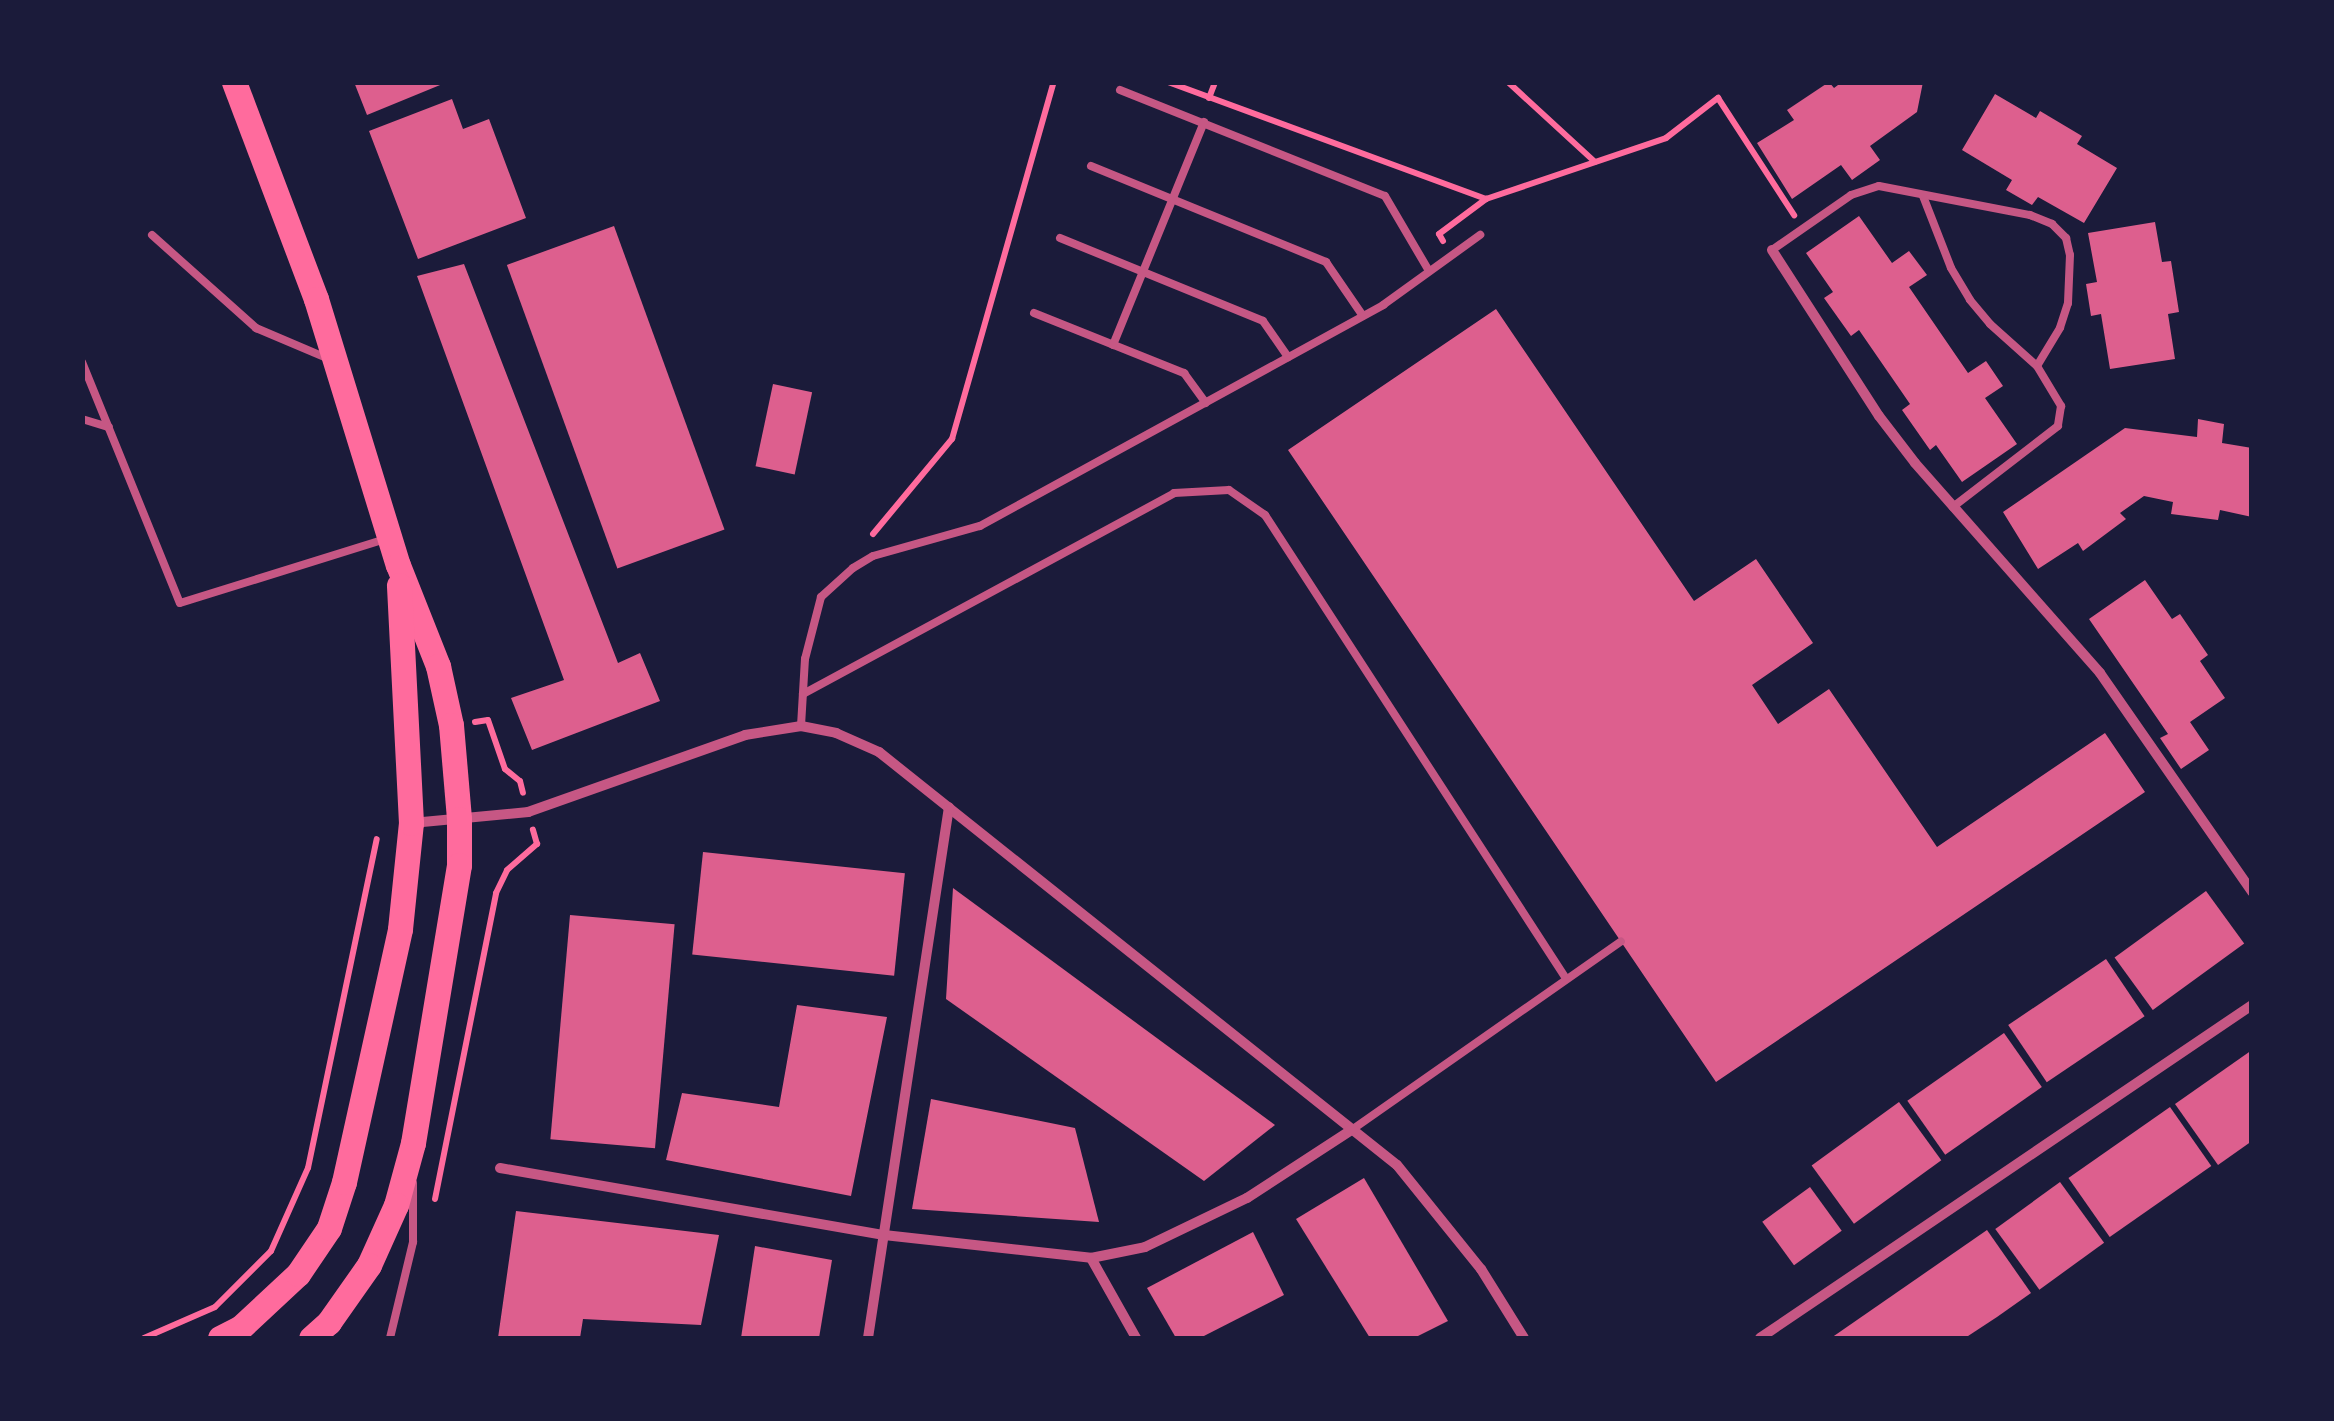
<!DOCTYPE html>
<style>
body{margin:0}
#map{position:relative;width:2334px;height:1421px;overflow:hidden;background:#1b1b3a;font-family:Literata,serif}
div>[style]{position:absolute}
[style*='--x']{left:calc(var(--x)*1px);top:calc(var(--y)*1px);width:calc(var(--w)*1px);rotate:calc(var(--a)*1deg)}
.building>*{inset:0;background:#dd5f8e;transform-origin:0 0}
.path>*{height:6px;margin:-3px;padding:0 3px;transform-origin:3px;border-radius:3px;background:#ff6b9d}
.service>*{height:8px;margin:-4px;padding:0 4px;transform-origin:4px;border-radius:4px;background:#c65784}
.minor>*{height:10px;margin:-5px;padding:0 5px;transform-origin:5px;border-radius:5px;background:#c65784}
.primary>*{height:25px;margin:-12.5px;padding:0 12.5px;transform-origin:12.5px;border-radius:12.5px;background:#ff6b9d}
span{translate:-50% -50%;white-space:nowrap;text-align:center;line-height:1.15;-webkit-text-stroke:8px #1b1b3a;paint-order:stroke}
.frame{position:absolute;inset:0;border:85px solid #1b1b3a;pointer-events:none}
</style>
<div id="map">
<div class="building">
<i style="clip-path:polygon(354px 82px,445px 82px,445px 83px,367px 115px)"></i>
<i style="clip-path:polygon(1829px 82px,1834px 88px,1842px 82px,1923px 82px,1917px 112px,1870px 146px,1880px 160px,1852px 180px,1841px 165px,1792px 199px,1757px 143px,1794px 120px,1787px 110px)"></i>
<i style="clip-path:polygon(1995px 94px,2036px 118px,2040px 111px,2082px 136px,2077px 144px,2117px 168px,2084px 223px,2038px 197px,2032px 205px,2006px 190px,2012px 180px,1962px 150px)"></i>
<i style="clip-path:polygon(452px 99px,463px 129px,489px 119px,526px 218px,418px 259px,369px 131px)"></i>
<i style="clip-path:polygon(1859px 216px,1892px 263px,1909px 251px,1927px 275px,1909px 287px,1968px 373px,1986px 361px,2003px 386px,1985px 398px,2017px 444px,1962px 482px,1936px 445px,1930px 450px,1902px 410px,1910px 404px,1859px 330px,1851px 336px,1824px 298px,1833px 292px,1806px 253px)"></i>
<i style="clip-path:polygon(2155px 222px,2162px 262px,2171px 261px,2179px 312px,2168px 314px,2175px 359px,2110px 369px,2101px 314px,2091px 316px,2086px 284px,2097px 282px,2088px 233px)"></i>
<i style="left:614px;top:226px;width:323px;height:114px;rotate:70deg"></i>
<i style="clip-path:polygon(464px 264px,618px 663px,640px 653px,660px 701px,532px 750px,511px 698px,564px 680px,417px 276px)"></i>
<i style="clip-path:polygon(1496px 309px,1694px 601px,1756px 559px,1813px 643px,1752px 685px,1778px 724px,1829px 689px,1937px 847px,2105px 733px,2145px 792px,1716px 1082px,1288px 450px)"></i>
<i style="left:773px;top:384px;width:40px;height:84px;rotate:12deg"></i>
<i style="clip-path:polygon(2198px 419px,2224px 424px,2222px 443px,2252px 448px,2252px 517px,2220px 510px,2218px 520px,2171px 514px,2173px 502px,2144px 496px,2120px 513px,2126px 519px,2083px 551px,2078px 543px,2038px 569px,2003px 512px,2125px 428px,2197px 437px)"></i>
<i style="clip-path:polygon(2145px 580px,2172px 619px,2180px 614px,2208px 655px,2200px 661px,2225px 698px,2190px 722px,2209px 750px,2181px 769px,2160px 738px,2168px 734px,2089px 619px)"></i>
<i style="left:703px;top:852px;width:203px;height:103px;rotate:6deg"></i>
<i style="clip-path:polygon(953px 888px,1275px 1125px,1204px 1181px,946px 999px)"></i>
<i style="left:2206px;top:891px;width:65px;height:113px;rotate:54deg"></i>
<i style="left:570px;top:915px;width:105px;height:225px;rotate:5deg"></i>
<i style="left:2106px;top:959px;width:69px;height:118px;rotate:56deg"></i>
<i style="clip-path:polygon(797px 1005px,887px 1017px,851px 1196px,666px 1160px,682px 1093px,779px 1107px)"></i>
<i style="left:2004px;top:1033px;width:66px;height:118px;rotate:55deg"></i>
<i style="clip-path:polygon(2252px 1050px,2252px 1141px,2218px 1165px,2175px 1104px)"></i>
<i style="clip-path:polygon(931px 1099px,1075px 1128px,1099px 1222px,912px 1209px)"></i>
<i style="left:1899px;top:1102px;width:72px;height:108px;rotate:54deg"></i>
<i style="left:2170px;top:1107px;width:72px;height:124px;rotate:55deg"></i>
<i style="clip-path:polygon(1364px 1178px,1448px 1321px,1414px 1338px,1370px 1338px,1296px 1219px)"></i>
<i style="left:2060px;top:1182px;width:75px;height:80px;rotate:54deg"></i>
<i style="left:1810px;top:1187px;width:54px;height:59px;rotate:54deg"></i>
<i style="clip-path:polygon(516px 1211px,719px 1235px,701px 1325px,583px 1319px,580px 1338px,498px 1338px)"></i>
<i style="clip-path:polygon(1987px 1230px,2031px 1293px,1997px 1317px,1965px 1338px,1831px 1338px)"></i>
<i style="clip-path:polygon(1253px 1232px,1284px 1295px,1200px 1338px,1176px 1338px,1147px 1288px)"></i>
<i style="clip-path:polygon(755px 1246px,832px 1260px,819px 1338px,741px 1338px)"></i>
</div>
<div class="path">
<i style="--x:1168;--y:82;--w:339;--a:20.2"></i>
<i style="--x:1508;--y:82;--w:118;--a:42.6"></i>
<i style="--x:1209;--y:98;--w:17;--a:-69"></i>
<i style="--x:1443;--y:241;--w:8;--a:-120"></i>
<i style="--x:1439;--y:234;--w:59;--a:-36.7"></i>
<i style="--x:1486;--y:199;--w:190;--a:-18.7"></i>
<i style="--x:1666;--y:138;--w:66;--a:-37.6"></i>
<i style="--x:1718;--y:98;--w:140;--a:57"></i>
<i style="--x:873;--y:534;--w:124;--a:-50.3"></i>
<i style="--x:952;--y:439;--w:371;--a:-74.1"></i>
<i style="--x:475;--y:722;--w:13;--a:-9"></i>
<i style="--x:488;--y:720;--w:52;--a:70.9"></i>
<i style="--x:505;--y:769;--w:19;--a:39"></i>
<i style="--x:520;--y:781;--w:12;--a:76"></i>
<i style="--x:435;--y:1199;--w:312;--a:-78.7"></i>
<i style="--x:496;--y:893;--w:25;--a:-64"></i>
<i style="--x:507;--y:870;--w:40;--a:-41"></i>
<i style="--x:537;--y:844;--w:15;--a:-106"></i>
<i style="--x:144;--y:1338;--w:77;--a:-23.6"></i>
<i style="--x:215;--y:1307;--w:79;--a:-45"></i>
<i style="--x:271;--y:1251;--w:91;--a:-66"></i>
<i style="--x:308;--y:1168;--w:336;--a:-78.2"></i>
</div>
<div class="service">
<i style="--x:1120;--y:90;--w:285;--a:21.8"></i>
<i style="--x:1385;--y:196;--w:87;--a:59.6"></i>
<i style="--x:1091;--y:166;--w:254;--a:22.2"></i>
<i style="--x:1326;--y:262;--w:65;--a:55.6"></i>
<i style="--x:1923;--y:196;--w:77;--a:68.7"></i>
<i style="--x:1951;--y:268;--w:37;--a:59"></i>
<i style="--x:1970;--y:300;--w:31;--a:50"></i>
<i style="--x:1990;--y:324;--w:63;--a:41.8"></i>
<i style="--x:152;--y:235;--w:140;--a:41.8"></i>
<i style="--x:256;--y:328;--w:79;--a:23"></i>
<i style="--x:1060;--y:238;--w:219;--a:22.2"></i>
<i style="--x:1263;--y:321;--w:44;--a:55.2"></i>
<i style="--x:1772;--y:250;--w:96;--a:-34.8"></i>
<i style="--x:1851;--y:195;--w:29;--a:-18"></i>
<i style="--x:1879;--y:186;--w:154;--a:10.9"></i>
<i style="--x:2030;--y:215;--w:24;--a:22"></i>
<i style="--x:2052;--y:224;--w:20;--a:45"></i>
<i style="--x:2066;--y:238;--w:17;--a:77"></i>
<i style="--x:2070;--y:255;--w:48;--a:92.4"></i>
<i style="--x:2068;--y:303;--w:26;--a:108"></i>
<i style="--x:2060;--y:328;--w:44;--a:121.2"></i>
<i style="--x:2037;--y:366;--w:47;--a:59"></i>
<i style="--x:2061;--y:406;--w:20;--a:99"></i>
<i style="--x:2058;--y:426;--w:133;--a:142.4"></i>
<i style="--x:1034;--y:313;--w:162;--a:21.8"></i>
<i style="--x:1184;--y:373;--w:37;--a:54"></i>
<i style="--x:1113;--y:345;--w:241;--a:-67.8"></i>
<i style="--x:82;--y:362;--w:260;--a:67.9"></i>
<i style="--x:180;--y:603;--w:216;--a:-17.3"></i>
<i style="--x:82;--y:419;--w:28;--a:17"></i>
<i style="--x:803;--y:694;--w:422;--a:-28.4"></i>
<i style="--x:1174;--y:493;--w:55;--a:-3.1"></i>
<i style="--x:1229;--y:490;--w:44;--a:34.8"></i>
<i style="--x:1265;--y:515;--w:551;--a:57"></i>
<i style="--x:801;--y:726;--w:67;--a:-86.6"></i>
<i style="--x:805;--y:659;--w:64;--a:-75.5"></i>
<i style="--x:821;--y:597;--w:43;--a:-42.2"></i>
<i style="--x:853;--y:568;--w:23;--a:-31"></i>
<i style="--x:873;--y:556;--w:111;--a:-15.7"></i>
<i style="--x:980;--y:526;--w:460;--a:-28.7"></i>
<i style="--x:1383;--y:305;--w:120;--a:-35.8"></i>
<i style="--x:1353;--y:1129;--w:327;--a:-35"></i>
<i style="--x:390;--y:1338;--w:99;--a:-76.5"></i>
<i style="--x:413;--y:1242;--w:59;--a:-90"></i>
</div>
<div class="minor">
<i style="--x:1772;--y:250;--w:197;--a:57.2"></i>
<i style="--x:1879;--y:416;--w:59;--a:52.5"></i>
<i style="--x:1915;--y:463;--w:280;--a:48.6"></i>
<i style="--x:2100;--y:673;--w:267;--a:55.2"></i>
<i style="--x:412;--y:823;--w:117;--a:-5.4"></i>
<i style="--x:528;--y:812;--w:230;--a:-19.5"></i>
<i style="--x:745;--y:735;--w:57;--a:-9.1"></i>
<i style="--x:801;--y:726;--w:36;--a:11"></i>
<i style="--x:836;--y:733;--w:47;--a:23.8"></i>
<i style="--x:879;--y:752;--w:662;--a:38.57"></i>
<i style="--x:1397;--y:1165;--w:134;--a:51.1"></i>
<i style="--x:1481;--y:1269;--w:81;--a:58.1"></i>
<i style="--x:500;--y:1168;--w:390;--a:9.9"></i>
<i style="--x:884;--y:1235;--w:208;--a:6.3"></i>
<i style="--x:1091;--y:1258;--w:55;--a:-11.5"></i>
<i style="--x:1145;--y:1247;--w:113;--a:-25.7"></i>
<i style="--x:1247;--y:1198;--w:126;--a:-33.1"></i>
<i style="--x:1091;--y:1258;--w:92;--a:60.6"></i>
<i style="--x:868;--y:1338;--w:537;--a:-81.33"></i>
<i style="--x:1760;--y:1338;--w:594;--a:-34.09"></i>
</div>
<div class="primary">
<i style="--x:234;--y:82;--w:232;--a:69.3"></i>
<i style="--x:316;--y:299;--w:278;--a:72.9"></i>
<i style="--x:398;--y:565;--w:109;--a:68.4"></i>
<i style="--x:438;--y:666;--w:60;--a:77.6"></i>
<i style="--x:451;--y:725;--w:94;--a:85.1"></i>
<i style="--x:459;--y:819;--w:46;--a:90"></i>
<i style="--x:459;--y:865;--w:282;--a:99.4"></i>
<i style="--x:413;--y:1143;--w:64;--a:105.3"></i>
<i style="--x:396;--y:1205;--w:66;--a:114.2"></i>
<i style="--x:369;--y:1265;--w:70;--a:125.1"></i>
<i style="--x:329;--y:1322;--w:24;--a:138"></i>
<i style="--x:220;--y:1338;--w:22;--a:-27"></i>
<i style="--x:240;--y:1328;--w:79;--a:-43"></i>
<i style="--x:298;--y:1274;--w:55;--a:-56"></i>
<i style="--x:329;--y:1228;--w:48;--a:-71.9"></i>
<i style="--x:344;--y:1182;--w:259;--a:-77.5"></i>
<i style="--x:400;--y:929;--w:107;--a:-84.1"></i>
<i style="--x:411;--y:823;--w:238;--a:-92.9"></i>
</div>
<div class="frame"></div>
</div>
